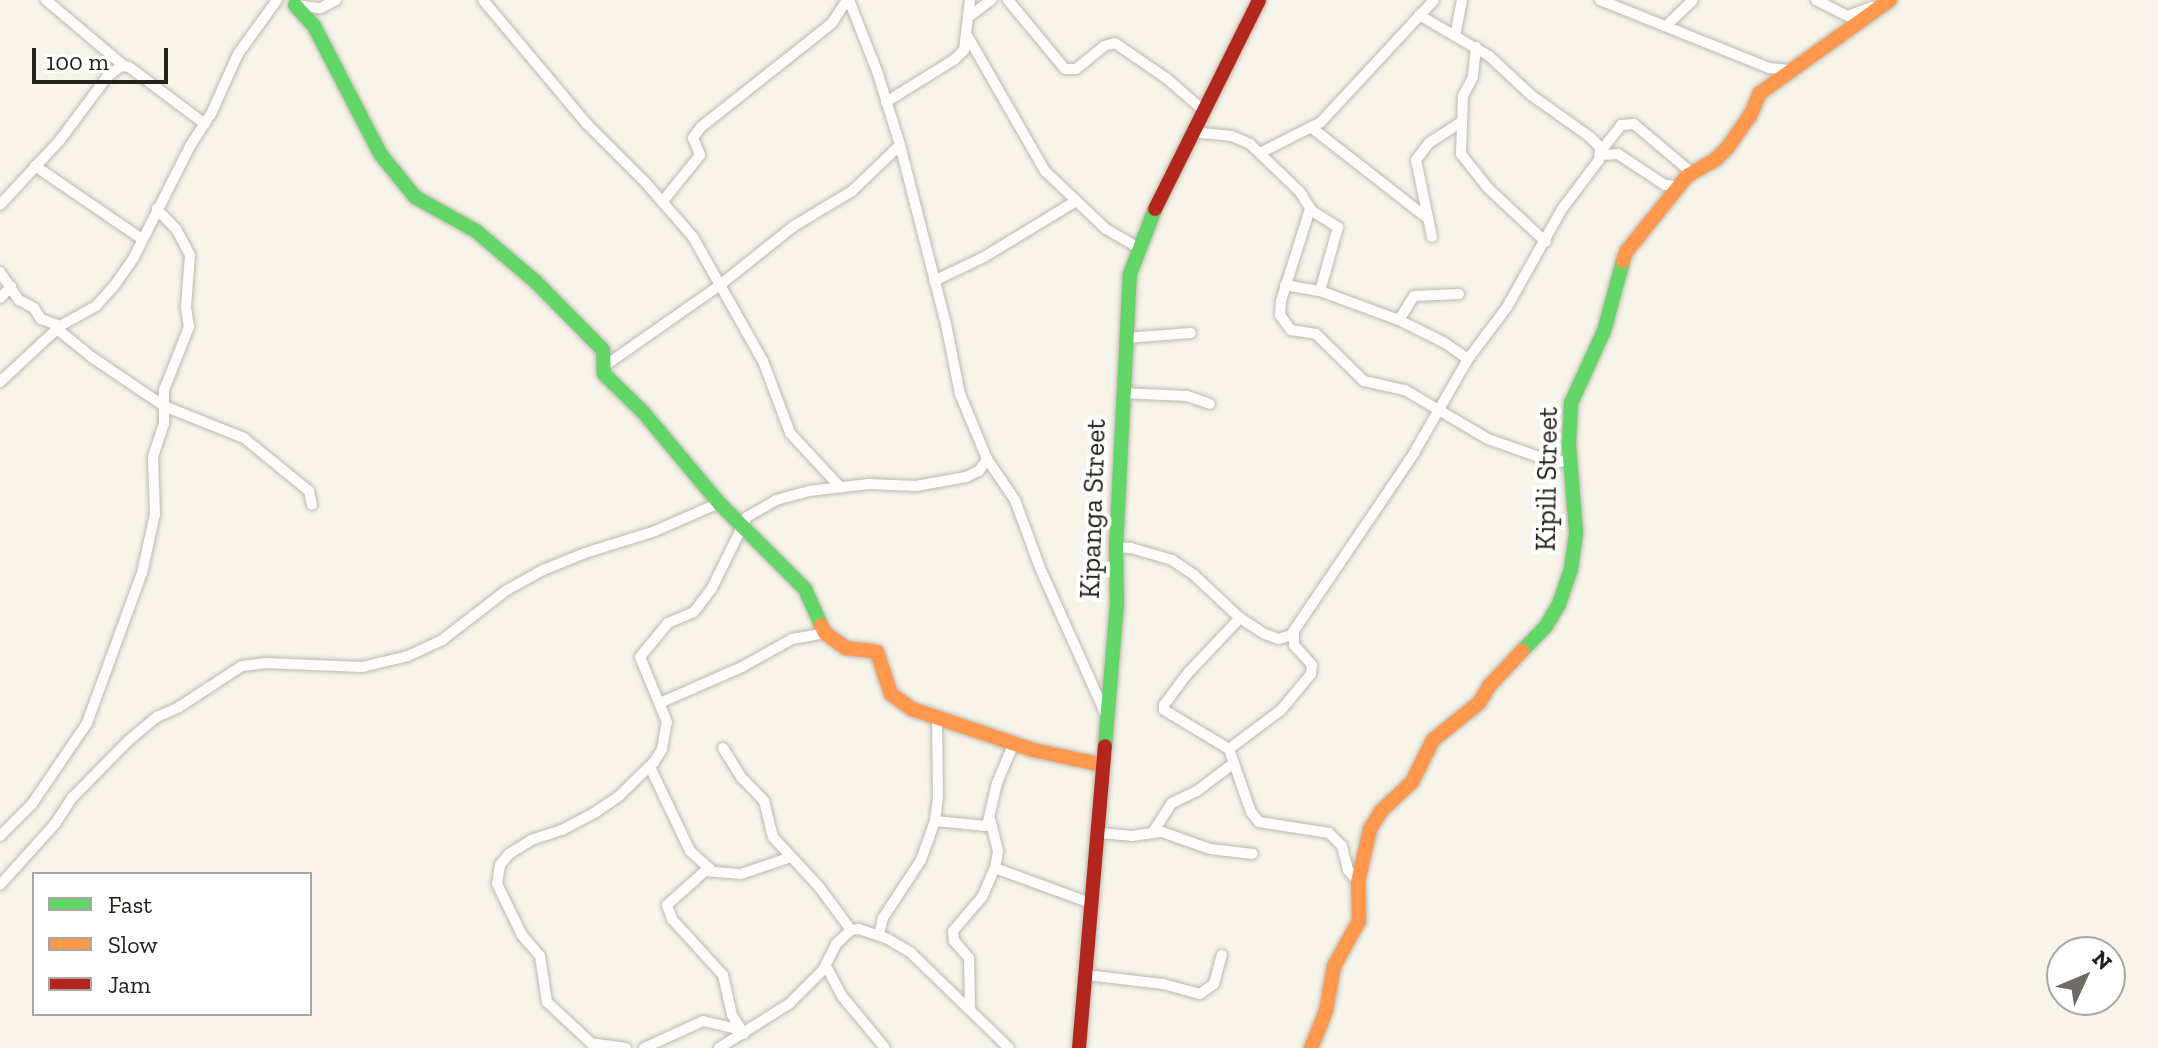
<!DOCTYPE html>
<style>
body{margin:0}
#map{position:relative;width:2158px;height:1048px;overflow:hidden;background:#f8f4e9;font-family:"Zilla Slab",serif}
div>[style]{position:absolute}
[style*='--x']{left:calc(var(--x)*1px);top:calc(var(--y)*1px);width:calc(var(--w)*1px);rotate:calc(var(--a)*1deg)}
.roads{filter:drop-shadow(0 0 2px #bcb9b0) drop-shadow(0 0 2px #bcb9b0)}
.street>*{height:10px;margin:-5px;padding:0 5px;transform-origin:5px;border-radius:5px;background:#fefdfc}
.fast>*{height:14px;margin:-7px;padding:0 7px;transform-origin:7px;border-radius:7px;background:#63d668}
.slow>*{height:14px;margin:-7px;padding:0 7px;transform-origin:7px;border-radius:7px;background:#ff974d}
.jam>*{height:14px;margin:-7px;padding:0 7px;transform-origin:7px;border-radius:7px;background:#b3261e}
span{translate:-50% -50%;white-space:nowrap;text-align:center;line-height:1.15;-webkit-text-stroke:8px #fff;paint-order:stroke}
.street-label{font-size:28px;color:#25221b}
.legend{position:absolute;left:32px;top:872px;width:280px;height:144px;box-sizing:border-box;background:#fff;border:2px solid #a8a7a4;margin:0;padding:10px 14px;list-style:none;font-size:24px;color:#25221b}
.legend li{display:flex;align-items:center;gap:16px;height:40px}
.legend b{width:40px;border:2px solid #a8a7a4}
.north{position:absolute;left:2046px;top:936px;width:80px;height:80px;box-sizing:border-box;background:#fff;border:2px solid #a8a7a4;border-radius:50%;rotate:46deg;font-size:22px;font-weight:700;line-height:32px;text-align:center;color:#25221b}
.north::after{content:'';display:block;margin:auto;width:28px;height:36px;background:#6f6c63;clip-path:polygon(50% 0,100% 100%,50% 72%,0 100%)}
.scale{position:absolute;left:32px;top:48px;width:136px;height:36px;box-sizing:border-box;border:4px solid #25221b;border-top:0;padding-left:10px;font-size:24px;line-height:28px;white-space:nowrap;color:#25221b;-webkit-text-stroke:6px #fff;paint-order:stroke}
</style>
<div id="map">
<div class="roads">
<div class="street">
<i style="--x:46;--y:0;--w:102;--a:40.2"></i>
<i style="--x:483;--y:0;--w:162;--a:50"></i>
<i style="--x:587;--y:124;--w:82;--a:45"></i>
<i style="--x:645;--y:182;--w:73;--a:48.9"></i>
<i style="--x:693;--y:237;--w:142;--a:60.6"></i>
<i style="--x:763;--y:361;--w:77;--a:69.4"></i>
<i style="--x:790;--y:433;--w:74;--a:47.2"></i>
<i style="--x:849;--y:0;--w:76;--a:68.5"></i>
<i style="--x:877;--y:71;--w:77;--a:72.7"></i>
<i style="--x:900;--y:145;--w:185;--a:75.6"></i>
<i style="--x:946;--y:324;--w:71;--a:78.7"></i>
<i style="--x:960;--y:394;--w:70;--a:67.4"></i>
<i style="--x:987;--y:459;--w:50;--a:55.7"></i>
<i style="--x:1015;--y:500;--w:72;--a:69.8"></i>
<i style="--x:1040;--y:568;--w:163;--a:65.8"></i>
<i style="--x:1008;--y:0;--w:89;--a:50.4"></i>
<i style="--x:1065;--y:69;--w:11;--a:0"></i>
<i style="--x:1076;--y:69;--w:36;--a:-39"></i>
<i style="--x:1104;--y:46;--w:11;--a:-15"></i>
<i style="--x:1115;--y:43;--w:62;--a:34.5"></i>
<i style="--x:1166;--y:78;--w:49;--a:40.9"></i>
<i style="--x:1600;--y:0;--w:182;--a:21.9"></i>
<i style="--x:1769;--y:68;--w:22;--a:5"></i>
<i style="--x:1816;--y:0;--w:36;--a:27"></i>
<i style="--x:1848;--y:16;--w:26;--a:-21"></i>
<i style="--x:295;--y:5;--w:26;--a:7"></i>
<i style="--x:321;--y:8;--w:17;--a:-28"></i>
<i style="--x:971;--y:15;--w:25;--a:-37"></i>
<i style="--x:1666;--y:26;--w:37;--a:-44"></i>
<i style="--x:1455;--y:36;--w:37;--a:-79"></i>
<i style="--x:968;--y:37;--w:155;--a:60.1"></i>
<i style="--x:1045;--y:171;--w:84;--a:43.6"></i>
<i style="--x:1106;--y:229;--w:38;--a:30"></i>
<i style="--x:1476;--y:47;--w:30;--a:96"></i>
<i style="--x:1473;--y:77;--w:21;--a:118"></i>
<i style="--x:1463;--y:96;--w:58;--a:92"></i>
<i style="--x:1461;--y:154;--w:43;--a:51.5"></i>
<i style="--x:1488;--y:188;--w:79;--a:43"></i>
<i style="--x:886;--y:102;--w:81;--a:-31.9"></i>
<i style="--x:955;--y:59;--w:13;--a:-45"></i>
<i style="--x:964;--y:50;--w:50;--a:-83.2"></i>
<i style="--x:1312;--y:128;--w:145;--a:38"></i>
<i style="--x:1191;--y:132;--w:41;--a:5.6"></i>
<i style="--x:1232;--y:136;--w:20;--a:24"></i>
<i style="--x:1250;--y:144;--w:69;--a:43.8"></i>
<i style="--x:1300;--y:192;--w:22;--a:58"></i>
<i style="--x:1312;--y:211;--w:31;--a:32"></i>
<i style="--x:1338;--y:227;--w:66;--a:105.7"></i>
<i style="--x:1601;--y:151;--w:33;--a:-52"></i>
<i style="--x:1621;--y:125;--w:13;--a:-4"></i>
<i style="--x:1634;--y:124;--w:76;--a:40.2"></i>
<i style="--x:1260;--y:153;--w:68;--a:-26.9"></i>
<i style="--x:1321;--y:122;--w:166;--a:-47.2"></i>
<i style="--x:1601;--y:155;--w:17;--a:-3"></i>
<i style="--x:1618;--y:154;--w:56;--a:33.4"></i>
<i style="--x:1665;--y:185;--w:13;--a:4"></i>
<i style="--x:35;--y:166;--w:130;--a:34.3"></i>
<i style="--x:663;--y:201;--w:59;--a:-51.2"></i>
<i style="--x:700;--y:155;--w:18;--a:-112"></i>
<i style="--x:693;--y:138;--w:14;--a:-54"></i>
<i style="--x:701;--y:127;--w:167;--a:-38.4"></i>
<i style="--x:832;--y:23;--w:27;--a:-57"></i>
<i style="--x:0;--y:205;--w:88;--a:-47.3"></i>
<i style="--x:60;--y:140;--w:79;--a:-53.3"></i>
<i style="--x:107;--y:77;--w:18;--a:-38"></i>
<i style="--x:121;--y:66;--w:8;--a:7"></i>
<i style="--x:129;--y:67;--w:95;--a:36.9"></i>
<i style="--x:1310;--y:209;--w:96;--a:107.5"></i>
<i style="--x:1281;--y:301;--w:14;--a:94"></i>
<i style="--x:1280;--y:315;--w:19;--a:54"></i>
<i style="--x:1291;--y:330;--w:25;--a:9"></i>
<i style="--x:1316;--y:334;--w:67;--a:44.4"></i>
<i style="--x:1364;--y:381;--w:42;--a:12.4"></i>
<i style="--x:1405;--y:390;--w:96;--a:30.6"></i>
<i style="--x:1488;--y:439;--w:72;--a:19.4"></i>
<i style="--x:1556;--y:463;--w:15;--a:-16"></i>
<i style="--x:1432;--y:237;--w:79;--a:-101.7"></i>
<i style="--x:1416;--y:160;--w:21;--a:-53"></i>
<i style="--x:1429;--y:143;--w:37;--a:-33"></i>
<i style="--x:0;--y:272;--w:34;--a:56"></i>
<i style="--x:19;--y:300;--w:17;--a:28"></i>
<i style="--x:34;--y:308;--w:13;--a:58"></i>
<i style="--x:41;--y:319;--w:20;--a:20"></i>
<i style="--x:934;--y:281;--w:55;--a:-25.6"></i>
<i style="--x:984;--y:257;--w:108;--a:-31.3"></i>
<i style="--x:1285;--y:285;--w:36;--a:10"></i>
<i style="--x:1320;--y:291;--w:84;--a:20.2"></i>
<i style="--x:1399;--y:320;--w:51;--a:26.6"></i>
<i style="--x:1445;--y:343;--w:28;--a:35"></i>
<i style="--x:0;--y:298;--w:16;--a:-45"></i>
<i style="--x:1399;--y:320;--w:28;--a:-58"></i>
<i style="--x:1414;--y:296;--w:45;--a:-2.5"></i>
<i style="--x:57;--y:329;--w:46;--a:38.9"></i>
<i style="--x:93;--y:358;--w:86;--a:34.1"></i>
<i style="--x:164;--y:406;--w:86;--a:21.8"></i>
<i style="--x:244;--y:438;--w:84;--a:39.2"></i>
<i style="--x:309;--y:491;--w:14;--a:78"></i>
<i style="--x:1125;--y:338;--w:66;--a:-4.3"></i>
<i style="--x:603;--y:367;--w:143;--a:-35"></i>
<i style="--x:720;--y:285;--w:95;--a:-38.6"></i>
<i style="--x:794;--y:226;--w:68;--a:-31.1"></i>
<i style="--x:852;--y:191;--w:66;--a:-43.8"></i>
<i style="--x:0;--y:382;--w:82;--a:-43"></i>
<i style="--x:60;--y:326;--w:41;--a:-29.1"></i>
<i style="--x:96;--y:306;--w:27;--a:-48"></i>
<i style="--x:114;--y:286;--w:35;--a:-55"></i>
<i style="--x:134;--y:257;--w:124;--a:-63.2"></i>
<i style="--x:190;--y:146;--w:38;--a:-57"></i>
<i style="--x:211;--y:114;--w:66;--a:-65.8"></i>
<i style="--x:238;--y:54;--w:67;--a:-54.2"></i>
<i style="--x:1122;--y:393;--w:65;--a:2.6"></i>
<i style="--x:1187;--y:396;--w:24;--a:19"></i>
<i style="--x:1116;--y:547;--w:15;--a:4"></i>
<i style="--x:1131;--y:548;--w:43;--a:16.3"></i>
<i style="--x:1172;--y:560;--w:27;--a:34"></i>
<i style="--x:1194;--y:575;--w:63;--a:43.1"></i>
<i style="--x:1240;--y:618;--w:30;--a:33"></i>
<i style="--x:1265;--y:634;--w:15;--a:20"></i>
<i style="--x:1279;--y:639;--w:13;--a:-18"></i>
<i style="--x:1291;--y:635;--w:220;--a:-55.9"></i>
<i style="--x:1414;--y:453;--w:108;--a:-60.1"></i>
<i style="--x:1468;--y:359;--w:65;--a:-53.1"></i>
<i style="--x:1507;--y:307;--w:112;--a:-60.7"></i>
<i style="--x:1562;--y:209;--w:61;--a:-52.9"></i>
<i style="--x:1599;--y:160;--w:13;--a:-86"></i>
<i style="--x:1600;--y:147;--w:14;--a:-135"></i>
<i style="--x:1590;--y:137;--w:72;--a:-144.6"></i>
<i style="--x:1531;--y:95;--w:57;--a:-137.1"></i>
<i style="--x:1489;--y:56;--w:81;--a:-149.6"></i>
<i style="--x:1240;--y:618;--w:76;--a:133.4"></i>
<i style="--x:1188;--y:673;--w:40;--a:127"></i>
<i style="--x:1164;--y:705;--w:5;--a:90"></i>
<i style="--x:1164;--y:710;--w:76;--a:31"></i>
<i style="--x:1229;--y:749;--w:67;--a:70.8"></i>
<i style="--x:1251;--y:812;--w:13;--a:51"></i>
<i style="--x:1259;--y:822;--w:71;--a:8.9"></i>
<i style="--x:1329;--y:833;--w:18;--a:45"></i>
<i style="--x:1342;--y:846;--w:25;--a:76"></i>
<i style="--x:1348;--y:870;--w:16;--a:50"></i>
<i style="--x:662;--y:702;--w:87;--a:-23.6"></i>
<i style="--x:742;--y:667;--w:57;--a:-29.2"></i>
<i style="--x:792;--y:639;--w:34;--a:-10"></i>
<i style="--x:723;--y:748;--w:36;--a:58"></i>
<i style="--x:742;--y:778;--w:32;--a:46"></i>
<i style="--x:764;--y:801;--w:37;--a:76"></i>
<i style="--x:773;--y:837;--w:69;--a:47.3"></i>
<i style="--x:820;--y:888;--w:52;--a:53.6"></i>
<i style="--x:1229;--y:749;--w:65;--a:-36.9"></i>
<i style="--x:1281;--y:710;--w:47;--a:-50.2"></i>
<i style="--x:1311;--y:674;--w:9;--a:-84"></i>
<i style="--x:1312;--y:665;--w:27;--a:-132"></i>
<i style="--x:1294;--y:645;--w:13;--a:-90"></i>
<i style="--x:650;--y:767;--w:93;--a:64.5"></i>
<i style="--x:690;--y:851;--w:27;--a:42"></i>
<i style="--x:935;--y:821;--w:52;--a:5.5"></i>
<i style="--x:987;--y:826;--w:44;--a:-76.9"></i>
<i style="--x:997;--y:783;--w:43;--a:-67"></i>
<i style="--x:1153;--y:832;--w:35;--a:-57"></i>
<i style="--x:1172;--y:803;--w:28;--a:-26"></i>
<i style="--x:1197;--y:791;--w:46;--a:-37.1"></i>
<i style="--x:1099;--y:833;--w:33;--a:5"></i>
<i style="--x:1132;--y:836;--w:30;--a:-8"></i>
<i style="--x:1162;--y:832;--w:51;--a:19.5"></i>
<i style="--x:1210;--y:849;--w:43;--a:6.6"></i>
<i style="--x:0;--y:836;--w:45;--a:-45"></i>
<i style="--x:32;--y:804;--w:98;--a:-55.8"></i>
<i style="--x:87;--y:723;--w:160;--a:-69.9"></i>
<i style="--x:142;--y:573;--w:60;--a:-77.6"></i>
<i style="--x:155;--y:514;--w:57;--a:-92"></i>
<i style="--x:153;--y:457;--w:35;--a:-72"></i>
<i style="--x:164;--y:424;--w:34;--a:-90"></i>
<i style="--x:164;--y:390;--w:68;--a:-68.4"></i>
<i style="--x:189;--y:327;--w:20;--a:-99"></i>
<i style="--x:186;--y:307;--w:52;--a:-85.6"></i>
<i style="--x:190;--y:255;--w:30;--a:-118"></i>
<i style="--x:176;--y:229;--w:28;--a:-134"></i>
<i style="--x:995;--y:868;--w:104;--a:20.2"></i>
<i style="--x:0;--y:885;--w:82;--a:-48"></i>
<i style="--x:55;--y:824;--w:31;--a:-57"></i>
<i style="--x:72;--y:798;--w:80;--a:-45.5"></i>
<i style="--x:128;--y:741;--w:38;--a:-40"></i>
<i style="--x:157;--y:717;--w:24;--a:-24"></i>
<i style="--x:179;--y:707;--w:75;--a:-33.1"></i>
<i style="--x:242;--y:666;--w:23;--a:-7"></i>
<i style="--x:265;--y:663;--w:97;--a:2.4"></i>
<i style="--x:362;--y:667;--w:47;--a:-13.4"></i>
<i style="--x:408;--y:656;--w:38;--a:-25"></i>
<i style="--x:442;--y:640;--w:82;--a:-37.6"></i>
<i style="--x:507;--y:590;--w:41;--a:-29.1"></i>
<i style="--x:543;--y:570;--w:45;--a:-22"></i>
<i style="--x:585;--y:553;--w:73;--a:-17.4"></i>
<i style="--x:655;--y:531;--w:70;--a:-23.6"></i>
<i style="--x:879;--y:935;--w:17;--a:-77"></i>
<i style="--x:883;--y:918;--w:69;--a:-56.8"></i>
<i style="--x:921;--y:860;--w:41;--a:-70.3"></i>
<i style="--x:935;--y:821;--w:23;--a:-83"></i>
<i style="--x:938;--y:798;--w:79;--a:-90.7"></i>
<i style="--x:826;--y:966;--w:34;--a:62"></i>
<i style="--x:842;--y:996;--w:67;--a:50.4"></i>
<i style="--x:1087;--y:975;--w:77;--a:6.8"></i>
<i style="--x:1163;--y:984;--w:38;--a:15"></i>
<i style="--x:1200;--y:994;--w:17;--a:-36"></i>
<i style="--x:1214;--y:984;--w:30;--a:-75"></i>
<i style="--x:970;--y:1008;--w:50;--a:-91.1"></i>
<i style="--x:969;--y:958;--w:23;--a:-131"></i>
<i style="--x:954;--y:941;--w:10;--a:-96"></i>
<i style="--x:953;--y:931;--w:45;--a:-49.5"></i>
<i style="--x:982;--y:897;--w:32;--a:-66"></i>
<i style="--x:995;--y:868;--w:17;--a:-80"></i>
<i style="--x:998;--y:851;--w:32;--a:-104"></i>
<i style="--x:744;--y:1034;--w:22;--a:-122"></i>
<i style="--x:732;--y:1015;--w:41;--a:-102.7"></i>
<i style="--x:723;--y:975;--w:76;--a:-132.3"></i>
<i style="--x:672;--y:919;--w:15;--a:-110"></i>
<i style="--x:667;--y:905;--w:51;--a:-41.8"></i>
<i style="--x:705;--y:871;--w:36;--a:5"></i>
<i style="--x:741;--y:874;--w:53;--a:-18.8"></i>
<i style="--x:626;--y:1048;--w:35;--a:-172"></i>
<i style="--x:591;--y:1043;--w:60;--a:-137"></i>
<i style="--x:547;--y:1002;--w:47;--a:-98.7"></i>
<i style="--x:540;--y:956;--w:28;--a:-131"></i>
<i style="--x:522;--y:935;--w:57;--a:-116.1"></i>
<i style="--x:497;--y:884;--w:19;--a:-81"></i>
<i style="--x:500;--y:865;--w:14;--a:-51"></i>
<i style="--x:509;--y:854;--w:26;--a:-32"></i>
<i style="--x:531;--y:840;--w:33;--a:-18"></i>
<i style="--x:562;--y:830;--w:40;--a:-28"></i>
<i style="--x:597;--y:811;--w:27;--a:-34"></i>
<i style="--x:619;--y:796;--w:49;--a:-44.2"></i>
<i style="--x:654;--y:762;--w:15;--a:-58"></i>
<i style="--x:662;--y:749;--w:27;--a:-80"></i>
<i style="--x:667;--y:722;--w:70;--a:-112.6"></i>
<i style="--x:640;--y:657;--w:44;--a:-50.5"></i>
<i style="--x:668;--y:623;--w:28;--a:-23"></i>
<i style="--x:694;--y:612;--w:30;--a:-53"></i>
<i style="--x:712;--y:588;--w:79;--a:-63.8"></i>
<i style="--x:747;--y:517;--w:34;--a:-30"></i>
<i style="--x:776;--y:500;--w:34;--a:-15"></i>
<i style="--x:809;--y:491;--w:60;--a:-6.7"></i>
<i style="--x:869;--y:484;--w:47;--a:2.4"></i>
<i style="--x:916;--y:486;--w:51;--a:-10.2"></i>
<i style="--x:966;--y:477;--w:14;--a:-25"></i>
<i style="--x:979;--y:471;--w:14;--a:-56"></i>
<i style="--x:644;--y:1048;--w:65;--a:-24.6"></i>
<i style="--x:703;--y:1021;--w:39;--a:13"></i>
<i style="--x:719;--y:1048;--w:83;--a:-32.2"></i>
<i style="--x:789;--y:1004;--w:48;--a:-45"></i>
<i style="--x:823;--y:970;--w:29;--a:-63"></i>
<i style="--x:836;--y:944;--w:21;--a:-43"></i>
<i style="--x:851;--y:930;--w:8;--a:-7"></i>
<i style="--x:859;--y:929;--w:31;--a:19"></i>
<i style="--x:888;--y:939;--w:26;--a:31"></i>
<i style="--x:910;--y:952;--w:138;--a:44.1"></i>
</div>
<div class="fast">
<i style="--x:295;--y:5;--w:28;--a:48"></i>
<i style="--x:314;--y:26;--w:145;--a:62.6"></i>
<i style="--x:381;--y:155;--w:54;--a:51"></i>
<i style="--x:415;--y:197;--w:70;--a:29.1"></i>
<i style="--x:476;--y:231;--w:77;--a:40.3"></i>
<i style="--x:535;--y:281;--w:97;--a:45.4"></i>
<i style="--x:603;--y:350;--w:24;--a:88"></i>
<i style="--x:604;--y:374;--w:54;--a:44.3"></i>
<i style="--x:643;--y:412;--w:119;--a:50.1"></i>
<i style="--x:719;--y:503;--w:122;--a:45"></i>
<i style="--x:805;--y:589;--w:39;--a:66"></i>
<i style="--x:1522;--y:651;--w:35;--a:-46"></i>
<i style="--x:1546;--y:626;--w:26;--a:-59"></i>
<i style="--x:1559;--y:604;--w:37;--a:-71"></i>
<i style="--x:1571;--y:569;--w:37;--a:-82"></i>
<i style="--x:1576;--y:532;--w:87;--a:-94.6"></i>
<i style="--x:1569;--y:445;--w:42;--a:-87.3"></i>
<i style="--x:1571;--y:403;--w:79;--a:-65.4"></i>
<i style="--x:1604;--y:331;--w:73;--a:-74.8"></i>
<i style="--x:1105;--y:746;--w:143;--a:-85.2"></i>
<i style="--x:1117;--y:604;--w:57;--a:-91"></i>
<i style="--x:1116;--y:547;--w:273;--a:-87.1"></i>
<i style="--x:1130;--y:274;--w:70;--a:-69"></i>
</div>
<div class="slow">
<i style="--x:1623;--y:261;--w:9;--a:-72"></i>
<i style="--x:1626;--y:252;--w:97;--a:-51.2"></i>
<i style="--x:1687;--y:176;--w:34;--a:-30"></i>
<i style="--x:1716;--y:159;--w:17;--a:-45"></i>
<i style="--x:1728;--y:147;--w:38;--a:-55"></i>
<i style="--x:1750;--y:116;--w:25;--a:-67"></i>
<i style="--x:1760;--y:93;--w:160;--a:-35.6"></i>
<i style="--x:821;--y:625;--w:9;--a:63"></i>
<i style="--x:825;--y:633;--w:26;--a:36"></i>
<i style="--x:846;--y:648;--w:31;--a:7"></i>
<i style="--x:877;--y:652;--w:44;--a:71.6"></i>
<i style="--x:891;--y:694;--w:26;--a:36"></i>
<i style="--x:912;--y:709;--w:128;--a:18.7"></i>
<i style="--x:1033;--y:750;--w:72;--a:12.1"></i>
<i style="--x:1311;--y:1048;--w:40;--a:-68"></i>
<i style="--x:1326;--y:1011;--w:46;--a:-79.9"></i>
<i style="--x:1334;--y:966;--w:51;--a:-60.9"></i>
<i style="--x:1359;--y:921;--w:39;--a:-91"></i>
<i style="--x:1358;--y:882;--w:54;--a:-77.2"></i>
<i style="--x:1370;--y:829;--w:22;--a:-58"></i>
<i style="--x:1382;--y:810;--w:41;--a:-43"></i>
<i style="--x:1412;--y:782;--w:47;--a:-63.4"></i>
<i style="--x:1433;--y:740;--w:59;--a:-38.8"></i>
<i style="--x:1479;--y:703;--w:21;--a:-59"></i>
<i style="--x:1490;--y:685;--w:47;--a:-46.7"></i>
</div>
<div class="jam">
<i style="--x:1155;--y:209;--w:233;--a:-63.5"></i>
<i style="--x:1079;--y:1048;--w:303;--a:-85.1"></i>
</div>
</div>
<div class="street-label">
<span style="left:1547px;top:479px;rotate:-89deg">Kipili Street</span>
<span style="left:1093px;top:509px;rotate:-88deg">Kipanga Street</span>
</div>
<ul class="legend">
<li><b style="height:10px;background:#63d668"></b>Fast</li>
<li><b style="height:10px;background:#ff974d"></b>Slow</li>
<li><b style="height:10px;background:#b3261e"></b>Jam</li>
</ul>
<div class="north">N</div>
<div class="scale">100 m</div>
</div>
